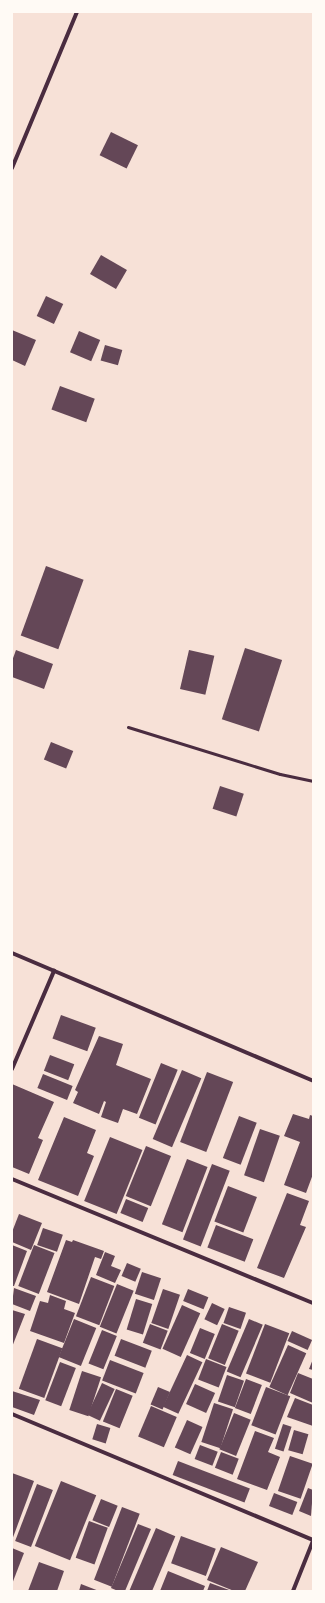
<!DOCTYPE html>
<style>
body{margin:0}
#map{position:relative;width:325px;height:1603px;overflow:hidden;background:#f7e1d7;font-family:"Work Sans",sans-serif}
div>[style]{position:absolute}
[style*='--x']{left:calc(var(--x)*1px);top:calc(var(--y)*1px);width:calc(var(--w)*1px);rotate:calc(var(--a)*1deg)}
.building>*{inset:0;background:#644757;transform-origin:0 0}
.service>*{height:3px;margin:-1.5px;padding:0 1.5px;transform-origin:1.5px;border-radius:1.5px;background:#4a2c40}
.minor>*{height:4px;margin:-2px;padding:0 2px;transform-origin:2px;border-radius:2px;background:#4a2c40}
span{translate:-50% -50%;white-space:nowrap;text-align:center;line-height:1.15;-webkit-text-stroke:3px #fffaf5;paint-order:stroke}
.frame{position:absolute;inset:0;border:13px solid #fffaf5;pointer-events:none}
</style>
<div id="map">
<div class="building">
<i style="left:111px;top:132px;width:30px;height:26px;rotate:26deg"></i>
<i style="left:101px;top:255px;width:30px;height:22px;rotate:30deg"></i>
<i style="left:46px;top:296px;width:19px;height:22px;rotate:25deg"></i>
<i style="clip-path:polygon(12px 330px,36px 340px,25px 366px,12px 360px)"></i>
<i style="left:79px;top:331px;width:23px;height:23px;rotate:23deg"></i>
<i style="left:105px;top:345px;width:18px;height:16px;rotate:16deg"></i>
<i style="left:60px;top:386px;width:37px;height:25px;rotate:20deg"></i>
<i style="left:46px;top:566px;width:40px;height:74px;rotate:20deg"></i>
<i style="left:245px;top:648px;width:39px;height:75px;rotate:18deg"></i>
<i style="clip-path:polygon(16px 650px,53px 664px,44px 689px,12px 677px,12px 661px)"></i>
<i style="left:189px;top:650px;width:26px;height:40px;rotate:13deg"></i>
<i style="left:51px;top:742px;width:24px;height:19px;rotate:22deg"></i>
<i style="left:220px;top:786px;width:25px;height:24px;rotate:18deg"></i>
<i style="left:61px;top:1015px;width:37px;height:25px;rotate:20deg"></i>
<i style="clip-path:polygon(99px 1036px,123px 1044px,116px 1065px,151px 1079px,137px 1114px,123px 1109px,118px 1123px,101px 1117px,106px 1102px,104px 1101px,99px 1114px,73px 1103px,78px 1092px,75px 1090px)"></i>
<i style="left:50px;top:1055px;width:26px;height:17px;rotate:21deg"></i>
<i style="left:161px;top:1063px;width:18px;height:59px;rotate:22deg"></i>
<i style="left:182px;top:1070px;width:21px;height:75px;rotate:23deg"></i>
<i style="left:207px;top:1072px;width:28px;height:75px;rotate:21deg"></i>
<i style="left:43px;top:1074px;width:32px;height:15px;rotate:22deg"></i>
<i style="clip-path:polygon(12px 1084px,54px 1102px,38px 1138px,43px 1140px,29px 1174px,12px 1167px)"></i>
<i style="clip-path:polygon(293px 1114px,309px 1119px,310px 1115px,313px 1116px,313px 1174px,306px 1193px,284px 1185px,300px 1142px,284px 1136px)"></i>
<i style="left:239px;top:1116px;width:19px;height:45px;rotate:21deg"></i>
<i style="clip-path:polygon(64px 1117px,96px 1130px,87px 1153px,94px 1156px,78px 1196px,38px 1180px)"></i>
<i style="left:260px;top:1129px;width:21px;height:49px;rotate:19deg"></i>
<i style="left:110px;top:1137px;width:35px;height:69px;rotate:22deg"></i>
<i style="left:146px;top:1146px;width:27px;height:54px;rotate:22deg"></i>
<i style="left:187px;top:1159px;width:22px;height:70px;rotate:21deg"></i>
<i style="left:212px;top:1164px;width:19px;height:81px;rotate:21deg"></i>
<i style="left:228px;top:1186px;width:31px;height:38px;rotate:21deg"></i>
<i style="clip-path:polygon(287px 1193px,309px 1201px,300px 1225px,306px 1227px,284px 1278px,257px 1268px)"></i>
<i style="left:126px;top:1199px;width:24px;height:15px;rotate:22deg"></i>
<i style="clip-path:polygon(19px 1214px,42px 1223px,31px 1250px,12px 1242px,12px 1232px)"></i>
<i style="left:216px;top:1225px;width:40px;height:24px;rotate:21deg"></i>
<i style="left:43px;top:1228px;width:21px;height:18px;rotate:19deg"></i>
<i style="clip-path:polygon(66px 1240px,72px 1242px,73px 1240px,104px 1251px,101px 1259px,95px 1257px,79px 1304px,47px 1292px)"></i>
<i style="clip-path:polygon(12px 1245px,27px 1251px,14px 1286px,12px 1286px)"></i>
<i style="left:34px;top:1245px;width:22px;height:44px;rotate:21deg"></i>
<i style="clip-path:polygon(105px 1252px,115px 1256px,111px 1266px,121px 1270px,115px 1283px,96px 1275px)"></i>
<i style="left:127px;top:1263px;width:15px;height:14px;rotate:23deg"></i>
<i style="left:142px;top:1272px;width:20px;height:23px;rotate:18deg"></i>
<i style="left:91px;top:1277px;width:25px;height:42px;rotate:21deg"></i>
<i style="left:117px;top:1284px;width:18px;height:46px;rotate:22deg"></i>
<i style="clip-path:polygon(14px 1288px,36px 1296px,30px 1311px,12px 1304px)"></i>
<i style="left:163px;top:1289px;width:18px;height:36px;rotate:19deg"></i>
<i style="left:188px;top:1289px;width:22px;height:13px;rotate:22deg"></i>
<i style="clip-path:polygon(50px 1295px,66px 1301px,64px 1309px,75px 1313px,64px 1343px,30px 1331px,40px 1301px,48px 1303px)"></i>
<i style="left:136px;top:1299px;width:17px;height:32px;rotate:17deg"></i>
<i style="left:212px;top:1303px;width:14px;height:18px;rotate:25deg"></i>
<i style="left:182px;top:1305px;width:20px;height:48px;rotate:24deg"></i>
<i style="left:229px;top:1307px;width:18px;height:17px;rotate:19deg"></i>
<i style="clip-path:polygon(12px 1310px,25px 1314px,12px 1347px)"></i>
<i style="left:74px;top:1319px;width:24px;height:41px;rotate:22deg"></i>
<i style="left:249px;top:1319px;width:15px;height:57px;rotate:23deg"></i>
<i style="left:150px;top:1324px;width:19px;height:20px;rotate:21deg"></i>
<i style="left:222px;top:1324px;width:18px;height:37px;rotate:22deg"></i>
<i style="left:265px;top:1324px;width:26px;height:53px;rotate:21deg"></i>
<i style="left:200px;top:1328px;width:16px;height:27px;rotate:22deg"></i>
<i style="left:102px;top:1330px;width:16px;height:36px;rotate:22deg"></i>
<i style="left:292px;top:1331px;width:22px;height:11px;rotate:24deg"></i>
<i style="left:37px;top:1339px;width:27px;height:53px;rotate:20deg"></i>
<i style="left:121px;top:1339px;width:33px;height:18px;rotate:21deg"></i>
<i style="left:288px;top:1345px;width:20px;height:46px;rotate:24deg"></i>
<i style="left:187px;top:1355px;width:17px;height:57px;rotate:25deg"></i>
<i style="left:206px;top:1359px;width:22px;height:22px;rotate:21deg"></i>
<i style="clip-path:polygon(313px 1359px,313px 1370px,309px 1369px)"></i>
<i style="left:110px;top:1360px;width:36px;height:22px;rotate:21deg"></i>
<i style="left:60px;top:1362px;width:17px;height:41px;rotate:21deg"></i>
<i style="left:82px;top:1371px;width:20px;height:41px;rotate:18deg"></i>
<i style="clip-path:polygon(298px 1373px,313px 1379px,313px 1403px,290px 1393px)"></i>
<i style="left:227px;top:1375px;width:18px;height:28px;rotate:19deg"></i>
<i style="left:246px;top:1379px;width:17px;height:31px;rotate:21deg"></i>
<i style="left:102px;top:1383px;width:14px;height:35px;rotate:25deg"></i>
<i style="left:195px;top:1384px;width:22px;height:22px;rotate:24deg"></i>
<i style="left:158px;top:1387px;width:13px;height:19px;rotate:23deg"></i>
<i style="left:266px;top:1387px;width:26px;height:41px;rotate:21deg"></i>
<i style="left:116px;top:1389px;width:18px;height:35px;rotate:22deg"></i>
<i style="clip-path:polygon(12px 1391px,40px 1400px,34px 1415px,12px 1407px)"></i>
<i style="clip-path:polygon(295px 1398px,313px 1405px,313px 1426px,287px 1417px)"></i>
<i style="left:214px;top:1403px;width:20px;height:41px;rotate:18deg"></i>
<i style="left:151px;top:1406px;width:28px;height:33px;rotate:23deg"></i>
<i style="left:234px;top:1413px;width:18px;height:39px;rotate:22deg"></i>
<i style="left:187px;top:1420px;width:17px;height:30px;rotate:24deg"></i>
<i style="left:97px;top:1424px;width:14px;height:16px;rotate:17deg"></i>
<i style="left:283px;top:1424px;width:9px;height:26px;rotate:18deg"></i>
<i style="left:294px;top:1430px;width:15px;height:21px;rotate:16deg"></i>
<i style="clip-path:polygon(255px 1431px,274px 1438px,268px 1452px,280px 1457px,267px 1490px,237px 1479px)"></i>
<i style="left:200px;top:1445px;width:19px;height:15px;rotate:21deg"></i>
<i style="left:221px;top:1452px;width:19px;height:17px;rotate:21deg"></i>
<i style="left:290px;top:1456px;width:24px;height:37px;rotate:19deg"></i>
<i style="left:178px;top:1461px;width:77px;height:15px;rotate:21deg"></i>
<i style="clip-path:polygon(12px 1473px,34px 1481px,12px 1540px)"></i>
<i style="left:61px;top:1481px;width:38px;height:70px;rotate:22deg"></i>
<i style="left:37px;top:1484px;width:17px;height:61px;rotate:21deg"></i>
<i style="clip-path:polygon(308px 1488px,313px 1490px,311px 1516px,299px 1511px)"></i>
<i style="left:274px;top:1493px;width:25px;height:14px;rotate:21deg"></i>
<i style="left:101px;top:1499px;width:18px;height:23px;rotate:22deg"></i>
<i style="left:122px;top:1507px;width:19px;height:78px;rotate:21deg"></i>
<i style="left:89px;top:1521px;width:20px;height:39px;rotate:20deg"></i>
<i style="clip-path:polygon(138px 1524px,151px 1529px,125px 1591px,118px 1591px,111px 1588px)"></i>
<i style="left:156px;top:1528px;width:21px;height:68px;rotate:23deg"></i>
<i style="left:181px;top:1536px;width:37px;height:29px;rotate:20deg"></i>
<i style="clip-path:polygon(221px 1547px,258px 1562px,245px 1591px,234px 1591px,207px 1580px)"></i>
<i style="clip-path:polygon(12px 1548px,24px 1553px,12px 1584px)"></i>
<i style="clip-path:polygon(39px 1562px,64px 1571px,57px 1591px,28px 1591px)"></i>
<i style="clip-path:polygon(168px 1571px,205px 1586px,203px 1591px,160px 1591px)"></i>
<i style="clip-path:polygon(210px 1583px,232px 1591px,207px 1591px)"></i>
<i style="clip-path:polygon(81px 1584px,99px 1591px,79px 1591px)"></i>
</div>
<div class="service">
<i style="--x:128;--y:727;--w:159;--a:17.2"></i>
<i style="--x:280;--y:774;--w:34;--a:12"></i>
</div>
<div class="minor">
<i style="--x:12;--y:168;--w:169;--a:-67.4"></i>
<i style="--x:12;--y:953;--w:327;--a:23"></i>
<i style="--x:12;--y:1069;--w:107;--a:-66.8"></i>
<i style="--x:12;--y:1179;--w:326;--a:22.4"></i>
<i style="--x:12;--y:1414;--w:326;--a:22.7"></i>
<i style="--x:293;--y:1591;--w:54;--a:-68.2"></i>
</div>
<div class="frame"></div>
</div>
